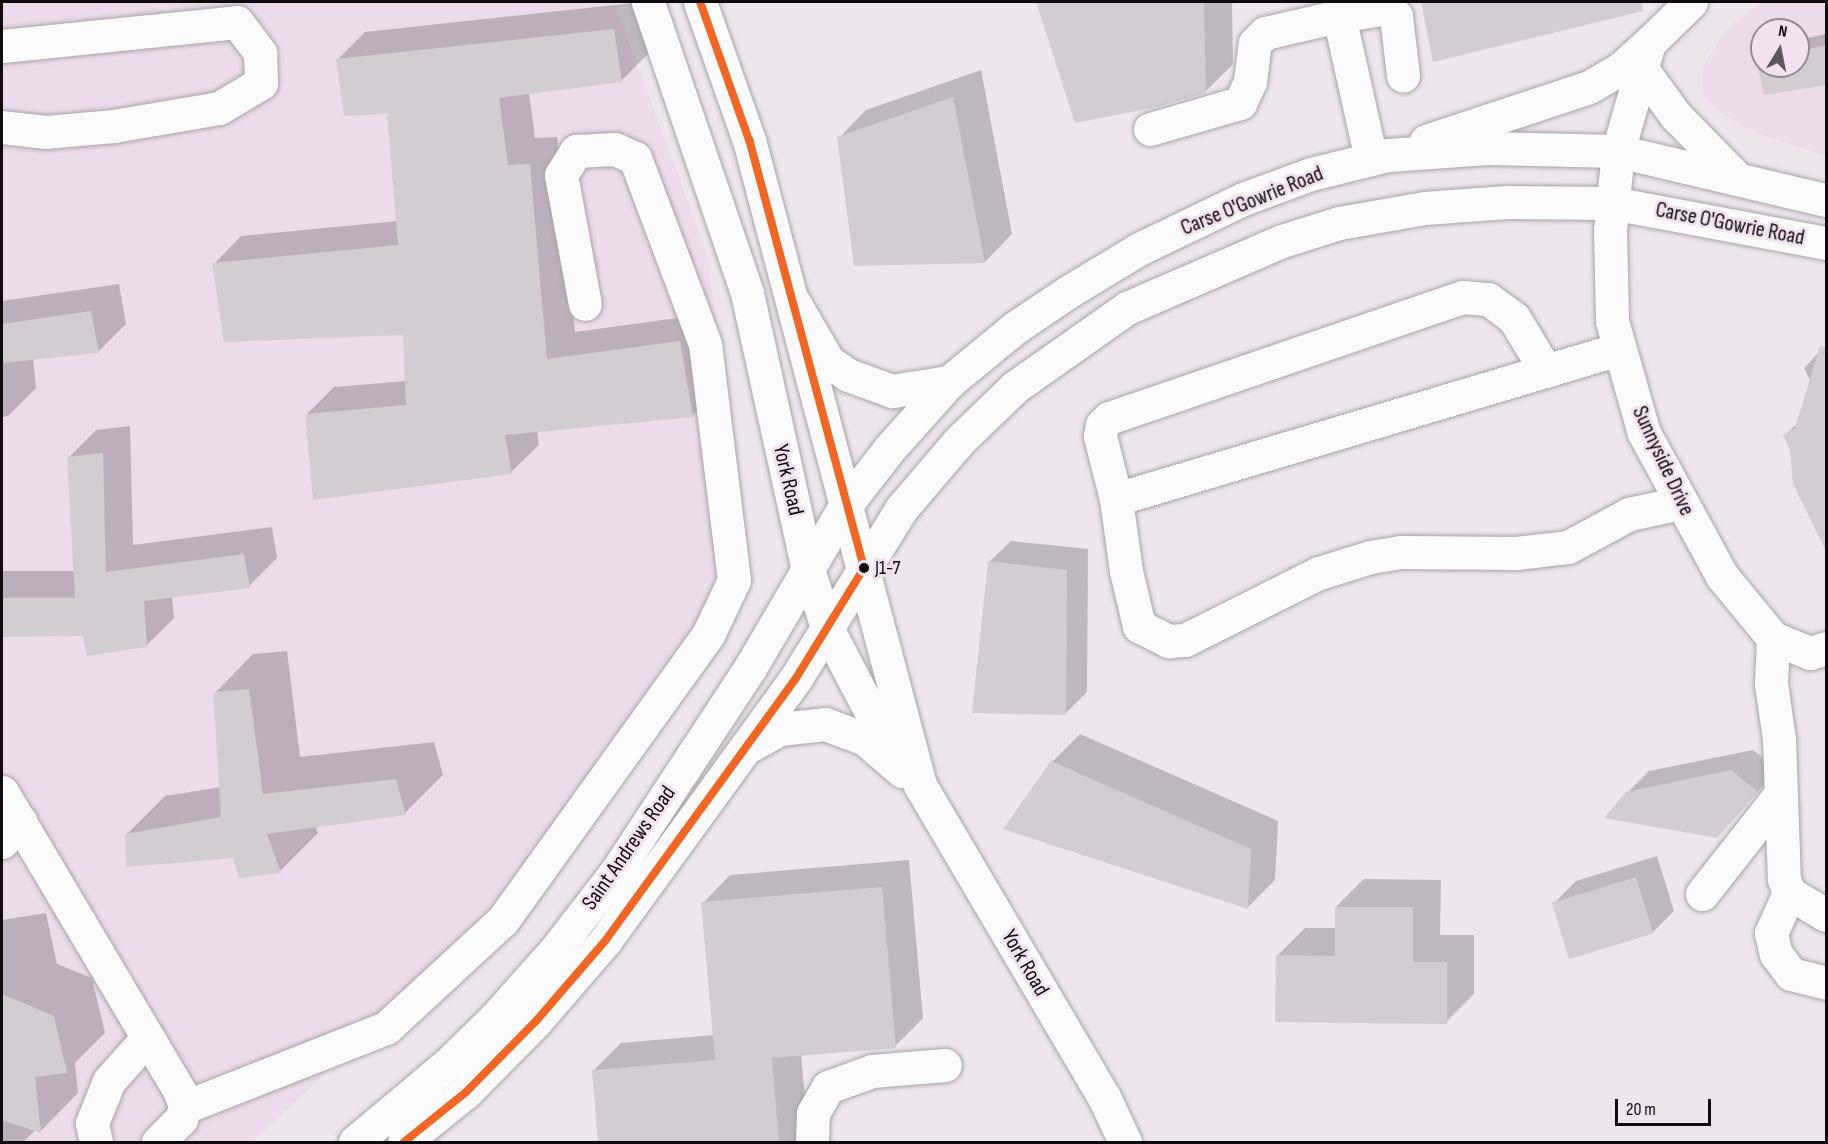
<!DOCTYPE html>
<style>
body{margin:0}
#map{position:relative;width:1828px;height:1144px;overflow:hidden;background:#eee5ed;font-family:"Sofia Sans Condensed",sans-serif}
div>[style]{position:absolute}
[style*='--x']{left:calc(var(--x)*1px);top:calc(var(--y)*1px);width:calc(var(--w)*1px);rotate:calc(var(--a)*1deg)}
.built>*{inset:0;background:#ecdbea}
.shadow>*{inset:0;background:#0003}
.building>*{inset:0;background:#d3ccd2;transform-origin:0 0}
.roads{filter:drop-shadow(0 0 2px #a9a3a9) drop-shadow(0 0 2px #a9a3a9)}
.minor>*{height:33px;margin:-16.5px;padding:0 16.5px;transform-origin:16.5px;border-radius:16.5px;background:#fcfbfc}
.major>*{height:33px;margin:-16.5px;padding:0 16.5px;transform-origin:16.5px;border-radius:16.5px;background:#fcfbfc}
.bus-1>*{height:8px;margin:-4px;padding:0 4px;transform-origin:4px;border-radius:4px;background:#f26522}
.dots>*{width:16px;height:16px;translate:-50% -50%;box-sizing:border-box;border:3px solid #f2e1f0;border-radius:50%}
span{translate:-50% -50%;white-space:nowrap;text-align:center;line-height:1.15;-webkit-text-stroke:6px #f2e1f0;paint-order:stroke}
.bus-label{font-size:20px;color:#0f0a0f}
.left{translate:0 -50%;text-align:left}
.street-label{font-size:22px;color:#0f0a0f}
.frame{position:absolute;inset:0;border:3px solid #0f0a0f;pointer-events:none}
.north{position:absolute;left:1750px;top:18px;width:60px;height:60px;box-sizing:border-box;background:#f2e1f0;border:2px solid #978b96;border-radius:50%;rotate:10deg;font-size:16px;font-weight:700;line-height:24px;text-align:center;color:#0f0a0f}
.north::after{content:'';display:block;margin:auto;width:21px;height:27px;background:#5d575d;clip-path:polygon(50% 0,100% 100%,50% 72%,0 100%)}
.scale{position:absolute;left:1615px;top:1099px;width:96px;height:27px;box-sizing:border-box;border:3px solid #0f0a0f;border-top:0;padding-left:8px;font-size:18px;line-height:21px;white-space:nowrap;color:#0f0a0f;-webkit-text-stroke:4px #f2e1f0;paint-order:stroke}
</style>
<div id="map">
<div class="built">
<i style="clip-path:polygon(2px 2px,614px 2px,708px 256px,745px 587px,509px 900px,253px 1142px,2px 1142px)"></i>
<i style="clip-path:polygon(evenodd,1762px 2px,1826px 2px,1826px 156px,1759px 134px,1720px 113px,1703px 96px,1702px 68px,1726px 30px,1762px 2px,1762px 30px,1798px 30px,1798px 66px,1762px 66px,1762px 30px)"></i>
</div>
<div class="shadow">
<i style="clip-path:polygon(642px 2px,649px 53px,621px 81px,529px 92px,535px 138px,557px 137px,575px 332px,707px 314px,720px 388px,692px 416px,537px 431px,539px 445px,511px 472px,306px 415px,334px 387px,407px 381px,405px 333px,214px 264px,241px 236px,398px 221px,389px 112px,337px 60px,365px 32px)"></i>
<i style="clip-path:polygon(1037px 2px,1232px 2px,1233px 64px,1205px 92px,1076px 121px)"></i>
<i style="clip-path:polygon(1423px 2px,1619px 2px,1601px 20px,1434px 60px)"></i>
<i style="clip-path:polygon(1826px 34px,1826px 83px,1765px 94px,1758px 59px,1762px 55px,1762px 66px,1798px 66px,1798px 40px)"></i>
<i style="clip-path:polygon(981px 70px,1012px 234px,985px 262px,839px 138px,866px 110px)"></i>
<i style="clip-path:polygon(119px 284px,126px 324px,98px 352px,33px 358px,36px 388px,8px 416px,2px 417px,2px 301px)"></i>
<i style="clip-path:polygon(1826px 345px,1826px 532px,1784px 436px,1799px 422px,1811px 382px,1804px 368px)"></i>
<i style="clip-path:polygon(130px 426px,133px 545px,272px 527px,277px 558px,249px 586px,172px 596px,174px 618px,146px 646px,85px 635px,2px 635px,2px 571px,75px 571px,69px 457px,96px 430px)"></i>
<i style="clip-path:polygon(1011px 541px,1088px 549px,1087px 692px,1065px 714px,989px 562px)"></i>
<i style="clip-path:polygon(287px 651px,300px 757px,434px 742px,443px 775px,405px 813px,315px 826px,318px 833px,280px 871px,234px 856px,127px 834px,165px 796px,221px 787px,215px 693px,253px 654px)"></i>
<i style="clip-path:polygon(1080px 734px,1278px 821px,1275px 880px,1248px 907px,1052px 762px)"></i>
<i style="clip-path:polygon(1753px 750px,1778px 770px,1716px 836px,1627px 793px,1649px 771px)"></i>
<i style="clip-path:polygon(1657px 856px,1674px 911px,1653px 932px,1554px 903px,1576px 881px)"></i>
<i style="clip-path:polygon(909px 860px,923px 1018px,895px 1046px,801px 1054px,809px 1142px,600px 1142px,593px 1071px,621px 1043px,714px 1035px,703px 903px,730px 875px)"></i>
<i style="clip-path:polygon(1364px 879px,1441px 880px,1440px 935px,1474px 935px,1474px 994px,1446px 1022px,1277px 956px,1305px 928px,1336px 928px,1336px 907px)"></i>
<i style="clip-path:polygon(46px 913px,57px 964px,92px 978px,105px 1033px,75px 1063px,78px 1093px,41px 1131px,36px 1130px,23px 1142px,2px 1142px,2px 920px)"></i>
</div>
<div class="building">
<i style="clip-path:polygon(1036px 2px,1204px 2px,1206px 93px,1157px 107px,1075px 123px)"></i>
<i style="clip-path:polygon(1421px 2px,1642px 2px,1643px 11px,1433px 62px)"></i>
<i style="clip-path:polygon(614px 29px,622px 82px,499px 98px,508px 165px,530px 164px,547px 359px,680px 341px,693px 417px,505px 435px,512px 474px,313px 500px,305px 414px,406px 405px,403px 335px,224px 342px,212px 263px,398px 245px,387px 114px,344px 116px,336px 59px)"></i>
<i style="clip-path:polygon(1827px 45px,1827px 85px,1764px 95px,1756px 59px,1762px 58px,1762px 66px,1798px 66px,1798px 51px)"></i>
<i style="clip-path:polygon(953px 97px,985px 263px,854px 266px,837px 137px)"></i>
<i style="clip-path:polygon(91px 311px,99px 353px,2px 363px,2px 324px)"></i>
<i style="clip-path:polygon(1820px 346px,1827px 347px,1827px 553px,1793px 484px,1790px 448px,1783px 436px,1795px 428px)"></i>
<i style="clip-path:polygon(103px 453px,106px 572px,244px 554px,250px 588px,144px 601px,147px 647px,87px 656px,83px 636px,2px 637px,2px 598px,75px 598px,67px 457px)"></i>
<i style="clip-path:polygon(988px 561px,1067px 570px,1066px 715px,972px 713px)"></i>
<i style="clip-path:polygon(249px 689px,263px 794px,396px 779px,406px 815px,267px 834px,281px 873px,239px 878px,233px 858px,126px 867px,125px 834px,221px 817px,213px 692px)"></i>
<i style="clip-path:polygon(1051px 761px,1251px 849px,1248px 909px,1003px 829px)"></i>
<i style="clip-path:polygon(1731px 770px,1758px 792px,1717px 838px,1604px 818px,1626px 792px)"></i>
<i style="left:1636px;top:877px;width:59px;height:88px;rotate:73deg"></i>
<i style="clip-path:polygon(882px 887px,896px 1048px,772px 1058px,779px 1143px,598px 1143px,592px 1070px,715px 1060px,701px 902px)"></i>
<i style="clip-path:polygon(1335px 907px,1413px 907px,1413px 962px,1447px 962px,1447px 1024px,1275px 1022px,1276px 955px,1335px 956px)"></i>
<i style="clip-path:polygon(2px 994px,54px 1016px,67px 1073px,35px 1077px,41px 1133px,2px 1120px)"></i>
</div>
<div class="roads">
<div class="minor">
<i style="--x:648;--y:2;--w:307;--a:71.2"></i>
<i style="--x:747;--y:293;--w:284;--a:77.6"></i>
<i style="--x:808;--y:570;--w:63;--a:71.6"></i>
<i style="--x:828;--y:630;--w:153;--a:62.4"></i>
<i style="--x:700;--y:2;--w:146;--a:70.5"></i>
<i style="--x:749;--y:140;--w:667;--a:75.15"></i>
<i style="--x:920;--y:785;--w:362;--a:59.5"></i>
<i style="--x:1104;--y:1097;--w:50;--a:65"></i>
<i style="--x:1691;--y:2;--w:59;--a:135.7"></i>
<i style="--x:1649;--y:43;--w:112;--a:106"></i>
<i style="--x:1618;--y:151;--w:79;--a:95.8"></i>
<i style="--x:1610;--y:230;--w:91;--a:88.7"></i>
<i style="--x:1612;--y:321;--w:116;--a:74.1"></i>
<i style="--x:1644;--y:433;--w:163;--a:61.4"></i>
<i style="--x:1722;--y:576;--w:80;--a:50.6"></i>
<i style="--x:1773;--y:638;--w:40;--a:22"></i>
<i style="--x:1810;--y:653;--w:17;--a:-17"></i>
<i style="--x:2;--y:46;--w:236;--a:-5.8"></i>
<i style="--x:237;--y:22;--w:39;--a:53"></i>
<i style="--x:260;--y:53;--w:30;--a:88"></i>
<i style="--x:261;--y:83;--w:49;--a:149.2"></i>
<i style="--x:219;--y:108;--w:107;--a:170.3"></i>
<i style="--x:114;--y:126;--w:68;--a:175"></i>
<i style="--x:46;--y:132;--w:44;--a:-173.5"></i>
<i style="--x:1150;--y:129;--w:94;--a:-16.1"></i>
<i style="--x:1240;--y:103;--w:23;--a:-65"></i>
<i style="--x:1250;--y:82;--w:39;--a:-83"></i>
<i style="--x:1255;--y:43;--w:14;--a:-45"></i>
<i style="--x:1265;--y:33;--w:76;--a:-12.9"></i>
<i style="--x:1371;--y:159;--w:147;--a:-102.6"></i>
<i style="--x:1339;--y:16;--w:48;--a:-9.7"></i>
<i style="--x:1386;--y:8;--w:13;--a:39"></i>
<i style="--x:1396;--y:16;--w:60;--a:83.3"></i>
<i style="--x:1619;--y:349;--w:525;--a:163.39"></i>
<i style="--x:1116;--y:499;--w:73;--a:82.1"></i>
<i style="--x:1126;--y:571;--w:57;--a:76.7"></i>
<i style="--x:1139;--y:626;--w:34;--a:27"></i>
<i style="--x:1169;--y:641;--w:16;--a:-4"></i>
<i style="--x:1185;--y:640;--w:150;--a:-26.6"></i>
<i style="--x:1319;--y:573;--w:53;--a:-17.4"></i>
<i style="--x:1370;--y:557;--w:30;--a:-9"></i>
<i style="--x:1400;--y:552;--w:116;--a:0.5"></i>
<i style="--x:1516;--y:553;--w:52;--a:-6.6"></i>
<i style="--x:1568;--y:547;--w:69;--a:-28.4"></i>
<i style="--x:1629;--y:514;--w:52;--a:-12.2"></i>
<i style="--x:1116;--y:499;--w:65;--a:-104.3"></i>
<i style="--x:1100;--y:436;--w:11;--a:-80"></i>
<i style="--x:1102;--y:425;--w:10;--a:-45"></i>
<i style="--x:1109;--y:418;--w:374;--a:-18.9"></i>
<i style="--x:1463;--y:297;--w:25;--a:5"></i>
<i style="--x:1488;--y:299;--w:32;--a:36"></i>
<i style="--x:1514;--y:318;--w:62;--a:58.9"></i>
<i style="--x:1773;--y:638;--w:46;--a:92.5"></i>
<i style="--x:1771;--y:684;--w:56;--a:81.7"></i>
<i style="--x:1779;--y:739;--w:140;--a:88"></i>
<i style="--x:1784;--y:879;--w:15;--a:70"></i>
<i style="--x:1789;--y:893;--w:43;--a:30.7"></i>
<i style="--x:2;--y:792;--w:349;--a:59.3"></i>
<i style="--x:180;--y:1092;--w:16;--a:72"></i>
<i style="--x:185;--y:1107;--w:13;--a:108"></i>
<i style="--x:181;--y:1119;--w:33;--a:135"></i>
<i style="--x:2;--y:842;--w:28;--a:-49"></i>
<i style="--x:1789;--y:893;--w:44;--a:114.2"></i>
<i style="--x:1771;--y:933;--w:22;--a:77"></i>
<i style="--x:1776;--y:954;--w:25;--a:53"></i>
<i style="--x:1791;--y:974;--w:36;--a:14"></i>
<i style="--x:1702;--y:894;--w:123;--a:-51.9"></i>
<i style="--x:185;--y:1107;--w:216;--a:-21.5"></i>
<i style="--x:386;--y:1028;--w:159;--a:-42.7"></i>
<i style="--x:503;--y:920;--w:351;--a:-54.3"></i>
<i style="--x:708;--y:635;--w:61;--a:-64.7"></i>
<i style="--x:734;--y:580;--w:238;--a:-97"></i>
<i style="--x:705;--y:344;--w:199;--a:-110.6"></i>
<i style="--x:635;--y:158;--w:22;--a:-156"></i>
<i style="--x:615;--y:149;--w:39;--a:177"></i>
<i style="--x:576;--y:151;--w:28;--a:122"></i>
<i style="--x:561;--y:175;--w:131;--a:79.5"></i>
<i style="--x:96;--y:1142;--w:19;--a:-102"></i>
<i style="--x:92;--y:1123;--w:45;--a:-68"></i>
<i style="--x:109;--y:1081;--w:48;--a:-48.4"></i>
<i style="--x:141;--y:1045;--w:10;--a:-24"></i>
<i style="--x:812;--y:1142;--w:29;--a:-88"></i>
<i style="--x:813;--y:1113;--w:30;--a:-60"></i>
<i style="--x:828;--y:1087;--w:47;--a:-20"></i>
<i style="--x:872;--y:1071;--w:73;--a:-4.7"></i>
</div>
<div class="major">
<i style="--x:1641;--y:68;--w:59;--a:53.9"></i>
<i style="--x:1676;--y:116;--w:83;--a:45.5"></i>
<i style="--x:1426;--y:141;--w:172;--a:-18.3"></i>
<i style="--x:1589;--y:87;--w:34;--a:-30"></i>
<i style="--x:1619;--y:70;--w:40;--a:-42"></i>
<i style="--x:792;--y:299;--w:72;--a:59.9"></i>
<i style="--x:828;--y:361;--w:24;--a:35"></i>
<i style="--x:848;--y:375;--w:47;--a:20"></i>
<i style="--x:892;--y:391;--w:58;--a:-9"></i>
<i style="--x:749;--y:746;--w:35;--a:-29"></i>
<i style="--x:780;--y:729;--w:45;--a:-6.3"></i>
<i style="--x:825;--y:724;--w:43;--a:20.6"></i>
<i style="--x:865;--y:739;--w:49;--a:40.9"></i>
<i style="--x:355;--y:1142;--w:123;--a:-40"></i>
<i style="--x:449;--y:1063;--w:66;--a:-44.4"></i>
<i style="--x:496;--y:1017;--w:92;--a:-48.5"></i>
<i style="--x:557;--y:948;--w:96;--a:-52.2"></i>
<i style="--x:616;--y:872;--w:244;--a:-56.7"></i>
<i style="--x:750;--y:668;--w:188;--a:-59.6"></i>
<i style="--x:845;--y:506;--w:73;--a:-52.2"></i>
<i style="--x:890;--y:448;--w:89;--a:-48.2"></i>
<i style="--x:949;--y:382;--w:87;--a:-39.4"></i>
<i style="--x:1016;--y:327;--w:63;--a:-33.9"></i>
<i style="--x:1068;--y:292;--w:83;--a:-31.2"></i>
<i style="--x:1139;--y:249;--w:115;--a:-25.7"></i>
<i style="--x:1243;--y:199;--w:72;--a:-20.2"></i>
<i style="--x:1311;--y:174;--w:79;--a:-13.9"></i>
<i style="--x:1388;--y:155;--w:100;--a:-4"></i>
<i style="--x:1488;--y:148;--w:130;--a:1.3"></i>
<i style="--x:1618;--y:151;--w:214;--a:13.3"></i>
<i style="--x:404;--y:1142;--w:80;--a:-38.9"></i>
<i style="--x:466;--y:1092;--w:100;--a:-45.4"></i>
<i style="--x:536;--y:1021;--w:106;--a:-49.2"></i>
<i style="--x:605;--y:941;--w:325;--a:-54"></i>
<i style="--x:796;--y:678;--w:200;--a:-58.1"></i>
<i style="--x:902;--y:508;--w:88;--a:-49.6"></i>
<i style="--x:959;--y:441;--w:78;--a:-44"></i>
<i style="--x:1015;--y:387;--w:137;--a:-35.2"></i>
<i style="--x:1127;--y:308;--w:169;--a:-23.4"></i>
<i style="--x:1282;--y:241;--w:60;--a:-17.5"></i>
<i style="--x:1339;--y:223;--w:87;--a:-9.9"></i>
<i style="--x:1425;--y:208;--w:82;--a:-4.2"></i>
<i style="--x:1507;--y:202;--w:105;--a:0.5"></i>
<i style="--x:1612;--y:203;--w:218;--a:10.6"></i>
</div>
</div>
<div class="bus-1">
<i style="--x:404;--y:1142;--w:80;--a:-38.9"></i>
<i style="--x:466;--y:1092;--w:100;--a:-45.4"></i>
<i style="--x:536;--y:1021;--w:106;--a:-49.2"></i>
<i style="--x:605;--y:941;--w:325;--a:-54"></i>
<i style="--x:796;--y:678;--w:129;--a:-58.3"></i>
<i style="--x:864;--y:568;--w:443;--a:-105"></i>
<i style="--x:749;--y:140;--w:146;--a:-109.5"></i>
</div>
<div class="dots">
<i style="left:864px;top:568px;background:#0f0a0f"></i>
</div>
<div class="bus-label">
<span class="left" style="left:875px;top:568px">J1-7</span>
</div>
<div class="street-label">
<span style="left:1252px;top:201px;rotate:-22deg">Carse O'Gowrie Road</span>
<span style="left:1730px;top:224px;rotate:11deg">Carse O'Gowrie Road</span>
<span style="left:1663px;top:461px;rotate:65deg">Sunnyside Drive</span>
<span style="left:788px;top:480px;rotate:77deg">York Road</span>
<span style="left:629px;top:848px;rotate:-55deg">Saint Andrews Road</span>
<span style="left:1025px;top:963px;rotate:60deg">York Road</span>
</div>
<div class="frame"></div>
<div class="north">N</div>
<div class="scale">20 m</div>
</div>
